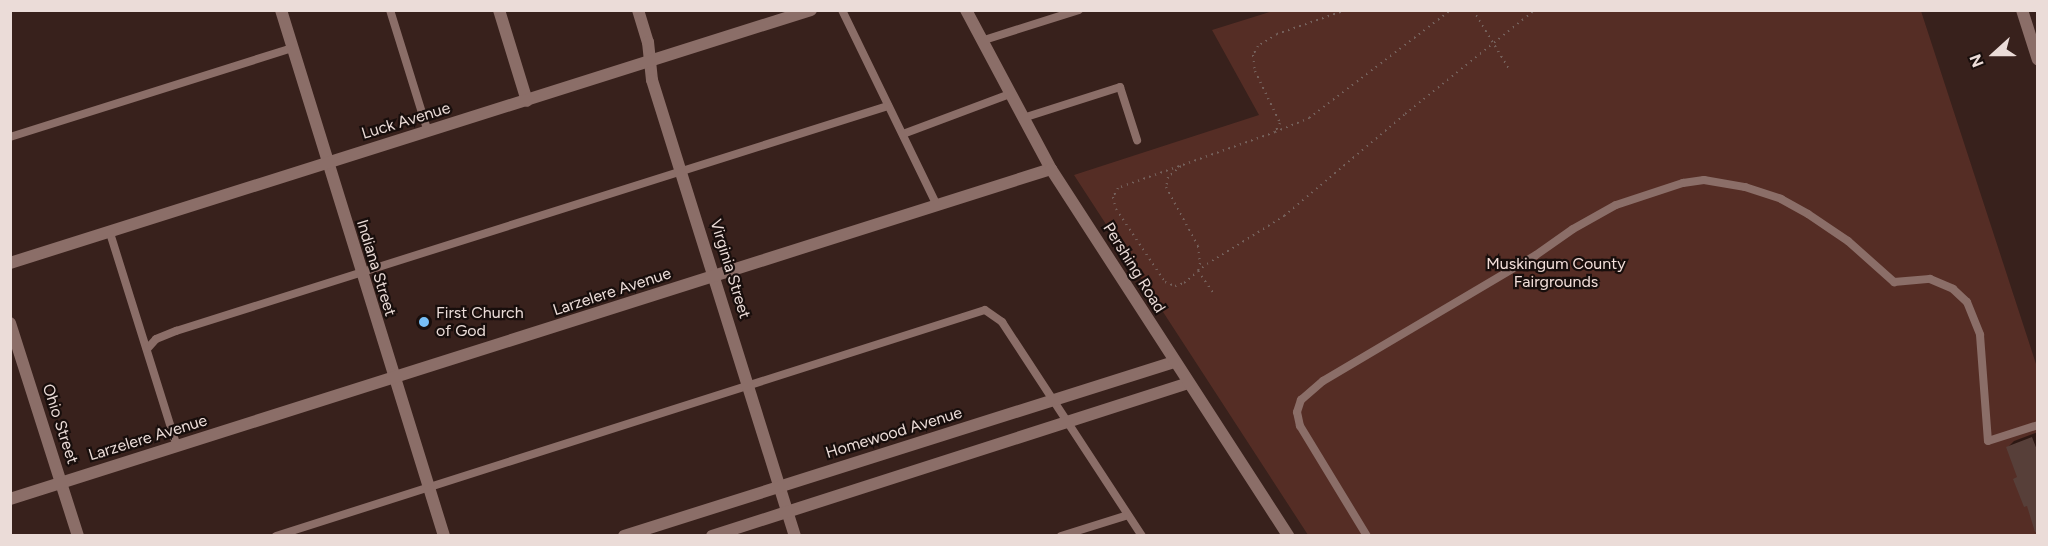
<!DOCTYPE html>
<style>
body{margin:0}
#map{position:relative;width:2048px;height:546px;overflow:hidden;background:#38211c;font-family:Figtree,sans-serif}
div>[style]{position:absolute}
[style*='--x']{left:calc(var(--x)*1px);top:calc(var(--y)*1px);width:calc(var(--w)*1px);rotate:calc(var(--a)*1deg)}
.green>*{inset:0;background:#552d25}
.shadow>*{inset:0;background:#0007}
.building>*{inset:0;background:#573f39}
.path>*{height:2px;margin-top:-1px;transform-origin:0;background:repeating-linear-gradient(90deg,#75615c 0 1.5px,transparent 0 6px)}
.service>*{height:8px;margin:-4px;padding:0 4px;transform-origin:4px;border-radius:4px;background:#8b6e68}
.minor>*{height:12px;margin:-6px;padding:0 6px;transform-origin:6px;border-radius:6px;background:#8b6e68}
.tertiary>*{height:12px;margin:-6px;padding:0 6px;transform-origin:6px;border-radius:6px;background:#8b6e68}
.dots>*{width:16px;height:16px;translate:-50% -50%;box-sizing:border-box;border:3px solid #180e0c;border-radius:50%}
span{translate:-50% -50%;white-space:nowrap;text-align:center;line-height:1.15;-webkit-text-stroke:4.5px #180e0c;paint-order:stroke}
.street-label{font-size:16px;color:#ebdcd8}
.park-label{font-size:16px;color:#f3dfda}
.poi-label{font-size:16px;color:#ebdcd8}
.left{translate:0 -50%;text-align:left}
.frame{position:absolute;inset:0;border:12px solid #ebdcd8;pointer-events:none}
.north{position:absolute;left:1964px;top:24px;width:60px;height:60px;-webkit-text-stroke:4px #180e0c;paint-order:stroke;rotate:249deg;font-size:16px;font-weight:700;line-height:24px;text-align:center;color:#ebdcd8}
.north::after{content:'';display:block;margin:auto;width:21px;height:27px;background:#ebdcd8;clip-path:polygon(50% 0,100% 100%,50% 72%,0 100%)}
</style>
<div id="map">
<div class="green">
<i style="clip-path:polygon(1273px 11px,1921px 11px,2037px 367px,2037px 535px,1308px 535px,1074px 175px,1259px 115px,1212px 30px)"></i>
</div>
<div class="shadow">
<i style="clip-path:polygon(2038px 432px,2038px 536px,2008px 447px,2014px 441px)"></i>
</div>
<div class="building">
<i style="clip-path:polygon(2032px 437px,2037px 450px,2037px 532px,2035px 532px,2027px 506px,2024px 507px,2013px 479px,2017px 477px,2006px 447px)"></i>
</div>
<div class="path">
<i style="--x:1346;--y:10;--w:73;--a:160.8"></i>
<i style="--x:1277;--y:34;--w:22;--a:148"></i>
<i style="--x:1258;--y:46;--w:10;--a:119"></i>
<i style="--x:1253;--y:55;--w:16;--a:83"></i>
<i style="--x:1255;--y:71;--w:58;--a:64.3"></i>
<i style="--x:1280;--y:123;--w:10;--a:119"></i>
<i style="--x:1275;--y:132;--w:167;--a:160.4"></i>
<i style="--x:1118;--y:188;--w:10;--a:119"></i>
<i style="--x:1113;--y:197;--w:12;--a:76"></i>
<i style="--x:1116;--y:209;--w:88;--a:56.1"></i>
<i style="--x:1165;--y:282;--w:11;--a:22"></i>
<i style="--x:1175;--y:286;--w:9;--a:-18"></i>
<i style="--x:1184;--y:283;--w:30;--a:-40"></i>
<i style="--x:1207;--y:264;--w:91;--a:-31.9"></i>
<i style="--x:1284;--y:216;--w:158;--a:-40.1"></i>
<i style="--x:1405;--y:114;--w:166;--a:-38.7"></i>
<i style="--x:1473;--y:10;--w:69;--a:58.6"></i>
<i style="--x:1275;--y:132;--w:37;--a:-22"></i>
<i style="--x:1309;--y:118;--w:178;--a:-37.3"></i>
<i style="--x:1181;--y:166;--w:17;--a:140"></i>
<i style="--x:1168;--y:177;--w:10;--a:101"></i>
<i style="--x:1166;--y:187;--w:67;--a:61.5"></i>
<i style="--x:1198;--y:246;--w:17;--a:83"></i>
<i style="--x:1200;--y:263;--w:8;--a:104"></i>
<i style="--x:1198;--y:271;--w:29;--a:55"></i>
</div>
<div class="service">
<i style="--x:390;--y:10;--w:128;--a:72.7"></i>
<i style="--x:842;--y:10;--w:218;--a:64.1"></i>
<i style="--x:981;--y:41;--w:103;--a:-17.6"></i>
<i style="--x:1023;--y:118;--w:102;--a:-17.7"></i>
<i style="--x:1120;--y:87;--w:56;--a:72.2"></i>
<i style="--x:903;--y:134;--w:114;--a:-20.5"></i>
<i style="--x:10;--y:137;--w:296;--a:-17.5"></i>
<i style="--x:110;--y:233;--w:224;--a:72.6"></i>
<i style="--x:147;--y:349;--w:13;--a:-48"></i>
<i style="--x:156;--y:339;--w:22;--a:-22"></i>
<i style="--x:176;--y:331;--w:747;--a:-17.54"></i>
<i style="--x:276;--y:536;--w:744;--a:-17.68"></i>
<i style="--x:985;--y:310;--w:21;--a:35"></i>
<i style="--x:1002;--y:322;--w:256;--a:56.8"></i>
<i style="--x:1061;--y:536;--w:70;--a:-17.4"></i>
<i style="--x:1367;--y:536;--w:129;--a:-121.3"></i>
<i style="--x:1300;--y:426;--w:14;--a:-102"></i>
<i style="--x:1297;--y:412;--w:13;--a:-72"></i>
<i style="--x:1301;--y:400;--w:29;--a:-41"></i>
<i style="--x:1323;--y:381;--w:247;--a:-30.6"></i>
<i style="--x:1536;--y:255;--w:45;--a:-35.1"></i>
<i style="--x:1573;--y:229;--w:49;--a:-29.2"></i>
<i style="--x:1616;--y:205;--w:71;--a:-18.2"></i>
<i style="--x:1683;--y:183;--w:21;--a:-8"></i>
<i style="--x:1704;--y:180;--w:42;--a:9.7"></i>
<i style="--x:1745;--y:187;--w:38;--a:18"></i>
<i style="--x:1781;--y:199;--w:31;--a:29"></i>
<i style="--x:1808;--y:214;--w:48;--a:34"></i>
<i style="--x:1848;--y:241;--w:62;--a:41.7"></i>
<i style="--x:1894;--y:282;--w:36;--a:-5"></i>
<i style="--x:1930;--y:279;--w:25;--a:23"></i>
<i style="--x:1953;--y:289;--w:19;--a:43"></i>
<i style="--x:1967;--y:302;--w:35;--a:68"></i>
<i style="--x:1980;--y:335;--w:106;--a:85.7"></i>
<i style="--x:1988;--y:441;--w:52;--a:-17.7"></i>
</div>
<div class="minor">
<i style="--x:281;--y:10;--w:551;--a:72.78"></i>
<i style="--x:499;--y:10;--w:95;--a:72.9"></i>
<i style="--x:638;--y:10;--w:34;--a:73"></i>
<i style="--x:648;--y:42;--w:38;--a:84"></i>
<i style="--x:652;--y:80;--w:478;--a:72.6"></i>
<i style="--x:2022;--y:10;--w:52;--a:72.3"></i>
<i style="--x:10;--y:263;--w:840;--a:-17.53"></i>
<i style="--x:10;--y:323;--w:224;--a:72.3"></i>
<i style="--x:10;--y:499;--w:1092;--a:-17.59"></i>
<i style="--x:624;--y:536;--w:577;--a:-17.56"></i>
<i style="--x:712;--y:536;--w:500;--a:-17.8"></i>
</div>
<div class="tertiary">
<i style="--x:966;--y:10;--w:180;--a:61.9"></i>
<i style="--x:1051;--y:169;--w:437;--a:57.1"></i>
</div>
<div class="dots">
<i style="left:424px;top:322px;background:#77bff7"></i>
</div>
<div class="street-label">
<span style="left:406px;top:121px;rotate:-17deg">Luck Avenue</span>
<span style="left:376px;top:268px;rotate:73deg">Indiana Street</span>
<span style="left:1134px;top:268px;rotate:58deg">Pershing Road</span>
<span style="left:730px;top:269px;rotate:73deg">Virginia Street</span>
<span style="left:612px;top:292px;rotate:-18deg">Larzelere Avenue</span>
<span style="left:60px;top:424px;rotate:72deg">Ohio Street</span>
<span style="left:894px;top:433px;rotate:-17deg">Homewood Avenue</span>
<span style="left:148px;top:438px;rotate:-17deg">Larzelere Avenue</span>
</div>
<div class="park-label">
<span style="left:1556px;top:273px">Muskingum County<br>Fairgrounds</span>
</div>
<div class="poi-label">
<span class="left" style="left:436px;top:322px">First Church<br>of God</span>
</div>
<div class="frame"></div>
<div class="north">N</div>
</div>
